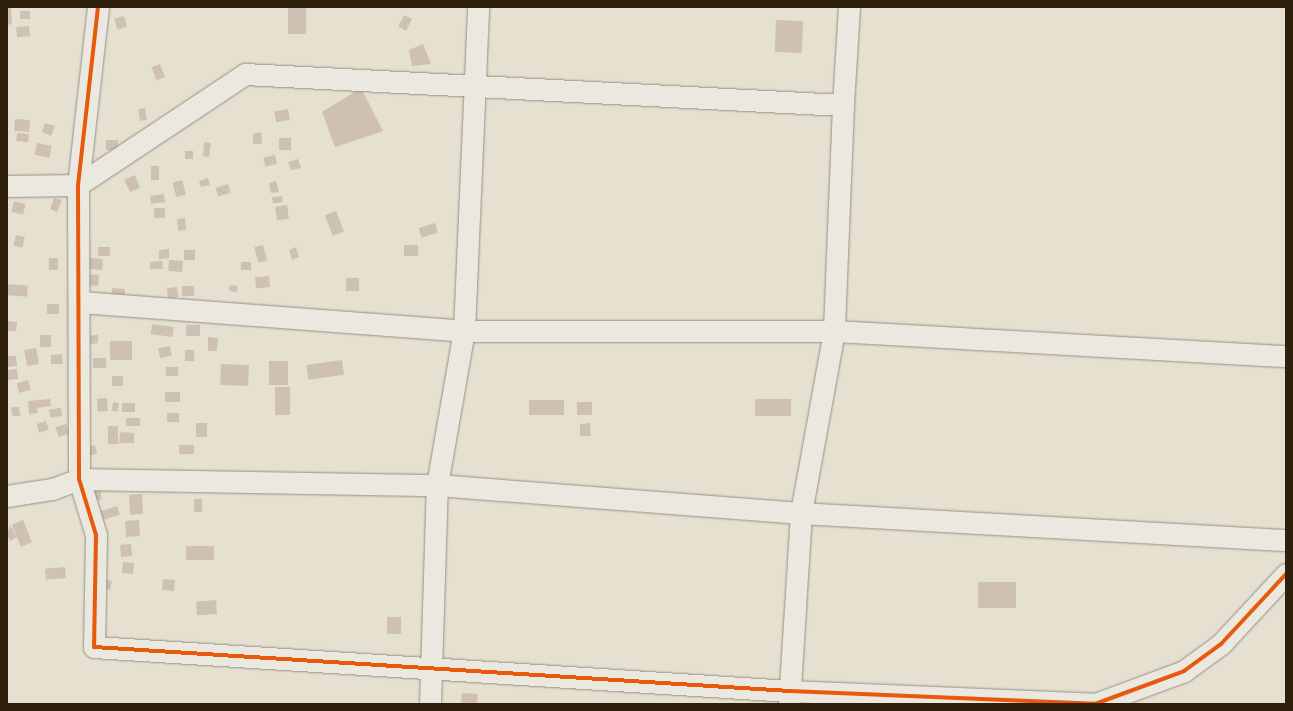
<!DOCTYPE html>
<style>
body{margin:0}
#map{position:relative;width:1293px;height:711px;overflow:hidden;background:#e6e0d0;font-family:"EB Garamond",serif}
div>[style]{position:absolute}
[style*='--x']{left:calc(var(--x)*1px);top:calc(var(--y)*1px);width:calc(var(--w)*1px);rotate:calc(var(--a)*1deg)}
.building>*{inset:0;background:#cec0b2;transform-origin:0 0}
.roads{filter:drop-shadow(0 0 1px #959084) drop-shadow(0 0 1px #959084)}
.minor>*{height:21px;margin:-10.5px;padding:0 10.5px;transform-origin:10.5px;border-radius:10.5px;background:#ebe8e0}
.cycleway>*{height:4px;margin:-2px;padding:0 2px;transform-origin:2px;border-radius:2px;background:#e8590c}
span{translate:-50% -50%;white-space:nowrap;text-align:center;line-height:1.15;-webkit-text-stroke:3.5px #f5edda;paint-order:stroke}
.frame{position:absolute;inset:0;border:8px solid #2f200b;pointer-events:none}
</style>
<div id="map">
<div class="building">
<i style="left:288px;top:7px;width:18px;height:27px"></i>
<i style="clip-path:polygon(7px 8px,11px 8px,12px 24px,7px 25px)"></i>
<i style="left:30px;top:11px;width:8px;height:10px;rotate:90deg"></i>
<i style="left:404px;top:15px;width:9px;height:13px;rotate:27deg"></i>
<i style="left:124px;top:16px;width:11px;height:10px;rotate:75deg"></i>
<i style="left:776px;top:20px;width:27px;height:32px;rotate:2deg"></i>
<i style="left:29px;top:26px;width:10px;height:13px;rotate:84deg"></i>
<i style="clip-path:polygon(423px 44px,431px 64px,412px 66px,409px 50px)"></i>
<i style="left:160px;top:64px;width:14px;height:9px;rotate:69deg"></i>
<i style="clip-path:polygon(361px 88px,383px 131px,335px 147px,322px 112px)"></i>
<i style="left:145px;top:108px;width:12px;height:7px;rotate:81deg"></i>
<i style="left:288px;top:109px;width:11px;height:14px;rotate:80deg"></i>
<i style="left:15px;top:119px;width:15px;height:12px;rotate:4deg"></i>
<i style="clip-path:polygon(45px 123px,55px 126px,51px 136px,42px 132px)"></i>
<i style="clip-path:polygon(261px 132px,262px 144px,253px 144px,253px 134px)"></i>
<i style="left:17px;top:133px;width:12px;height:8px;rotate:5deg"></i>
<i style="left:291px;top:138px;width:12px;height:12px;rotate:90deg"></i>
<i style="left:106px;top:140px;width:12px;height:10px"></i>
<i style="clip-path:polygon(204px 142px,211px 143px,209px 157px,203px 156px)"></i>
<i style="left:37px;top:143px;width:15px;height:12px;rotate:11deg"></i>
<i style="left:185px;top:151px;width:8px;height:8px"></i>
<i style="left:275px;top:155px;width:9px;height:12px;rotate:77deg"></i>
<i style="clip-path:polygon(298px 159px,301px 168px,291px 170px,288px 162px)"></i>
<i style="left:151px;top:166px;width:8px;height:14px"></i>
<i style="clip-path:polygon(135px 175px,140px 188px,130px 192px,124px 180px)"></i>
<i style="clip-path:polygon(208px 178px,210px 185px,201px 187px,199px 181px)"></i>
<i style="left:182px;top:180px;width:15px;height:10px;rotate:74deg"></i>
<i style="clip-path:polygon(276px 181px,279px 192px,271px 193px,269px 183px)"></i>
<i style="left:228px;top:184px;width:9px;height:13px;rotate:72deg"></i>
<i style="left:164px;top:194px;width:8px;height:14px;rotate:83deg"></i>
<i style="left:282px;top:196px;width:6px;height:10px;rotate:81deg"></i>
<i style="clip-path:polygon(54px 198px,62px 200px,57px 212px,50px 209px)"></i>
<i style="left:14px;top:201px;width:12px;height:11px;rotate:14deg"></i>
<i style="left:287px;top:205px;width:14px;height:12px;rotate:82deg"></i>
<i style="left:154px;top:208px;width:11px;height:10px"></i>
<i style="left:336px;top:211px;width:22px;height:12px;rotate:69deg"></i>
<i style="left:185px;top:218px;width:12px;height:8px;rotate:85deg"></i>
<i style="left:435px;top:223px;width:10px;height:17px;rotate:73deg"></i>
<i style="left:16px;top:235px;width:9px;height:11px;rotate:13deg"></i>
<i style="left:263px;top:245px;width:16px;height:9px;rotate:75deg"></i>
<i style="left:418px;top:245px;width:11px;height:14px;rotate:90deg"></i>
<i style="left:98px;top:247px;width:12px;height:9px"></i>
<i style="clip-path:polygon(296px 247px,299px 257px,292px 260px,289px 250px)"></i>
<i style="clip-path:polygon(169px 249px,169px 258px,159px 259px,159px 250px)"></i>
<i style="left:184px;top:250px;width:11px;height:10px"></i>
<i style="left:49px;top:258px;width:9px;height:12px"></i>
<i style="left:90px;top:258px;width:13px;height:11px;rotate:4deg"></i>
<i style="left:169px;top:260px;width:14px;height:11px;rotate:4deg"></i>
<i style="clip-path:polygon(162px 261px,163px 269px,150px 269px,150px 262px)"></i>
<i style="left:241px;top:262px;width:10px;height:8px"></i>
<i style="left:86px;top:274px;width:13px;height:11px;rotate:4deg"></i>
<i style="left:269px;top:276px;width:11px;height:14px;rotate:85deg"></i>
<i style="left:346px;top:278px;width:13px;height:13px"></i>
<i style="left:7px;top:284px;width:21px;height:11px;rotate:5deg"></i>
<i style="clip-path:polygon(230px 285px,237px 286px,237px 292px,229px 291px)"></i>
<i style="left:182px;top:286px;width:12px;height:10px"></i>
<i style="left:177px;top:287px;width:10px;height:10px;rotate:84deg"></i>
<i style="left:112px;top:288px;width:13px;height:9px;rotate:4deg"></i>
<i style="left:47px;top:304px;width:12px;height:10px"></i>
<i style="clip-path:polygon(7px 321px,17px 322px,16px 331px,7px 331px)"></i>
<i style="left:152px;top:324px;width:22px;height:10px;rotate:8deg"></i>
<i style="left:186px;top:325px;width:14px;height:11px"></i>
<i style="left:40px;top:335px;width:11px;height:12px"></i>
<i style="clip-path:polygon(98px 335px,98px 343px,85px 345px,84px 336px)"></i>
<i style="clip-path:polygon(208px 337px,218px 338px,217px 351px,208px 351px)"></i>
<i style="left:110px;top:341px;width:22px;height:19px"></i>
<i style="left:170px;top:346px;width:10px;height:12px;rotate:79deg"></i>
<i style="left:36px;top:348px;width:16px;height:12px;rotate:79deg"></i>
<i style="left:185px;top:350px;width:9px;height:11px"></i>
<i style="clip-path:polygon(62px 354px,63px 364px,51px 364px,51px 355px)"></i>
<i style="clip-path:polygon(7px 356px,16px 356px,17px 366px,7px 367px)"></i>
<i style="left:106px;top:358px;width:10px;height:13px;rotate:90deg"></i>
<i style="left:342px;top:360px;width:15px;height:36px;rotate:82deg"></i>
<i style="left:269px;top:361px;width:19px;height:24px"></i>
<i style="left:221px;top:364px;width:28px;height:21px;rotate:2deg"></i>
<i style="left:166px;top:367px;width:12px;height:9px"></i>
<i style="left:17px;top:369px;width:10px;height:10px;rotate:84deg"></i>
<i style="left:112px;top:376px;width:11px;height:10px"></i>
<i style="left:28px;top:380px;width:10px;height:12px;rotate:73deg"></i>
<i style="left:275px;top:387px;width:15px;height:28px"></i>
<i style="left:165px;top:392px;width:15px;height:10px"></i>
<i style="left:107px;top:398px;width:13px;height:10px;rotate:86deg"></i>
<i style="clip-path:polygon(50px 399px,51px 406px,37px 408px,38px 413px,29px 414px,28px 401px)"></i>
<i style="left:755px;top:399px;width:36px;height:17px"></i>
<i style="left:529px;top:400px;width:35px;height:15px"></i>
<i style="left:113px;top:402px;width:6px;height:9px;rotate:9deg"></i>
<i style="left:592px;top:402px;width:13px;height:15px;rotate:90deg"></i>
<i style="left:122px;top:403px;width:13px;height:9px"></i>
<i style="clip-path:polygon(11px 407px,19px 407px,20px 416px,12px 416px)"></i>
<i style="left:61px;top:408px;width:8px;height:12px;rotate:83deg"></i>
<i style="left:167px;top:413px;width:12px;height:9px"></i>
<i style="left:140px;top:418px;width:8px;height:14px;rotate:90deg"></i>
<i style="left:46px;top:421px;width:9px;height:10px;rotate:72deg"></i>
<i style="left:196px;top:423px;width:11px;height:14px"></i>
<i style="clip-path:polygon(590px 423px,591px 436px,580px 436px,580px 424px)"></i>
<i style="left:66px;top:424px;width:10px;height:11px;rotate:73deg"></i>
<i style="left:108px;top:426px;width:10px;height:18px"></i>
<i style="clip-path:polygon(120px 432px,134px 433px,134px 443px,119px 443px)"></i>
<i style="left:95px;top:445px;width:9px;height:16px;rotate:77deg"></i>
<i style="left:179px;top:445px;width:15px;height:9px"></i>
<i style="left:86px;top:490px;width:15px;height:10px"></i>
<i style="left:142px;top:494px;width:20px;height:13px;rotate:87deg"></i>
<i style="left:194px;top:499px;width:8px;height:13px"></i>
<i style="left:117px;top:506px;width:9px;height:17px;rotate:72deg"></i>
<i style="left:23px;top:520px;width:24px;height:12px;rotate:68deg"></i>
<i style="left:139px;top:520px;width:16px;height:14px;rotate:86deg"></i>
<i style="clip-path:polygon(10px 525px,17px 537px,10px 541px,7px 535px)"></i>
<i style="left:131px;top:544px;width:12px;height:11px;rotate:85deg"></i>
<i style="left:186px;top:546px;width:28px;height:14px"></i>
<i style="left:123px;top:562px;width:11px;height:11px;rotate:5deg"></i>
<i style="left:65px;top:567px;width:11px;height:20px;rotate:85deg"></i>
<i style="left:102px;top:579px;width:10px;height:9px;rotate:11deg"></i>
<i style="left:163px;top:579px;width:12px;height:11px;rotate:5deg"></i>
<i style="left:978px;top:582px;width:38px;height:26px"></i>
<i style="left:216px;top:600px;width:14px;height:20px;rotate:86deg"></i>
<i style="left:387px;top:617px;width:14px;height:17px"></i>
<i style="left:462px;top:693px;width:16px;height:11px;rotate:4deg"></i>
</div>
<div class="roads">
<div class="minor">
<i style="--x:98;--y:7;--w:179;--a:96.4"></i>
<i style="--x:78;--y:185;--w:294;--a:89.8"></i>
<i style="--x:79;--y:479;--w:59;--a:73.1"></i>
<i style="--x:96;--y:535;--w:112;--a:91"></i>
<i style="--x:94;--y:647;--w:697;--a:3.62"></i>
<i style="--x:790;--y:691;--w:305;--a:2.4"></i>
<i style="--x:1095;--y:704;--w:95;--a:-20.3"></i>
<i style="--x:1184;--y:671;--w:46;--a:-36.1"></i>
<i style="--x:1221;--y:644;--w:96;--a:-47.1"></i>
<i style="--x:843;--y:105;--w:98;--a:-86.5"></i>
<i style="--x:7;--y:186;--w:71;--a:-0.8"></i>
<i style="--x:78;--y:185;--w:201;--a:-33.6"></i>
<i style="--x:245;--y:74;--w:599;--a:2.97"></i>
<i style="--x:843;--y:105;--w:226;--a:92.3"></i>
<i style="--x:834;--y:331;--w:185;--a:100.3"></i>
<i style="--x:801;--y:513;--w:191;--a:93.6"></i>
<i style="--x:81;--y:302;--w:384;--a:4.3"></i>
<i style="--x:464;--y:331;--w:370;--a:0"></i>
<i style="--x:834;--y:331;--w:453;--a:3.2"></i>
<i style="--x:7;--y:496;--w:46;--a:-8.8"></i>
<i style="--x:52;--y:489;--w:29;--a:-20"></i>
<i style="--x:79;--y:479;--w:358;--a:1"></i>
<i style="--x:437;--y:485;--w:365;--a:4.4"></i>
<i style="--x:801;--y:513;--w:486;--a:3.2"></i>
<i style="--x:430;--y:704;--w:219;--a:-88.2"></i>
<i style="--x:437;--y:485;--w:156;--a:-80.1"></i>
<i style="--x:464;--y:331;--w:324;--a:-87.5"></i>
</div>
</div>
<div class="cycleway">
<i style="--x:98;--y:7;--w:179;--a:96.4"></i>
<i style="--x:78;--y:185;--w:294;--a:89.8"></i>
<i style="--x:79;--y:479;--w:59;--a:73.1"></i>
<i style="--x:96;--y:535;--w:112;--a:91"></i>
<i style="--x:94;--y:647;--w:697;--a:3.62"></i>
<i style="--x:790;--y:691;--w:305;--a:2.4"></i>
<i style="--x:1095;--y:704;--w:95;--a:-20.3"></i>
<i style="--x:1184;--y:671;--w:46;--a:-36.1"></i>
<i style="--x:1221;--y:644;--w:96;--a:-47.1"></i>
</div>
<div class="frame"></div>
</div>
